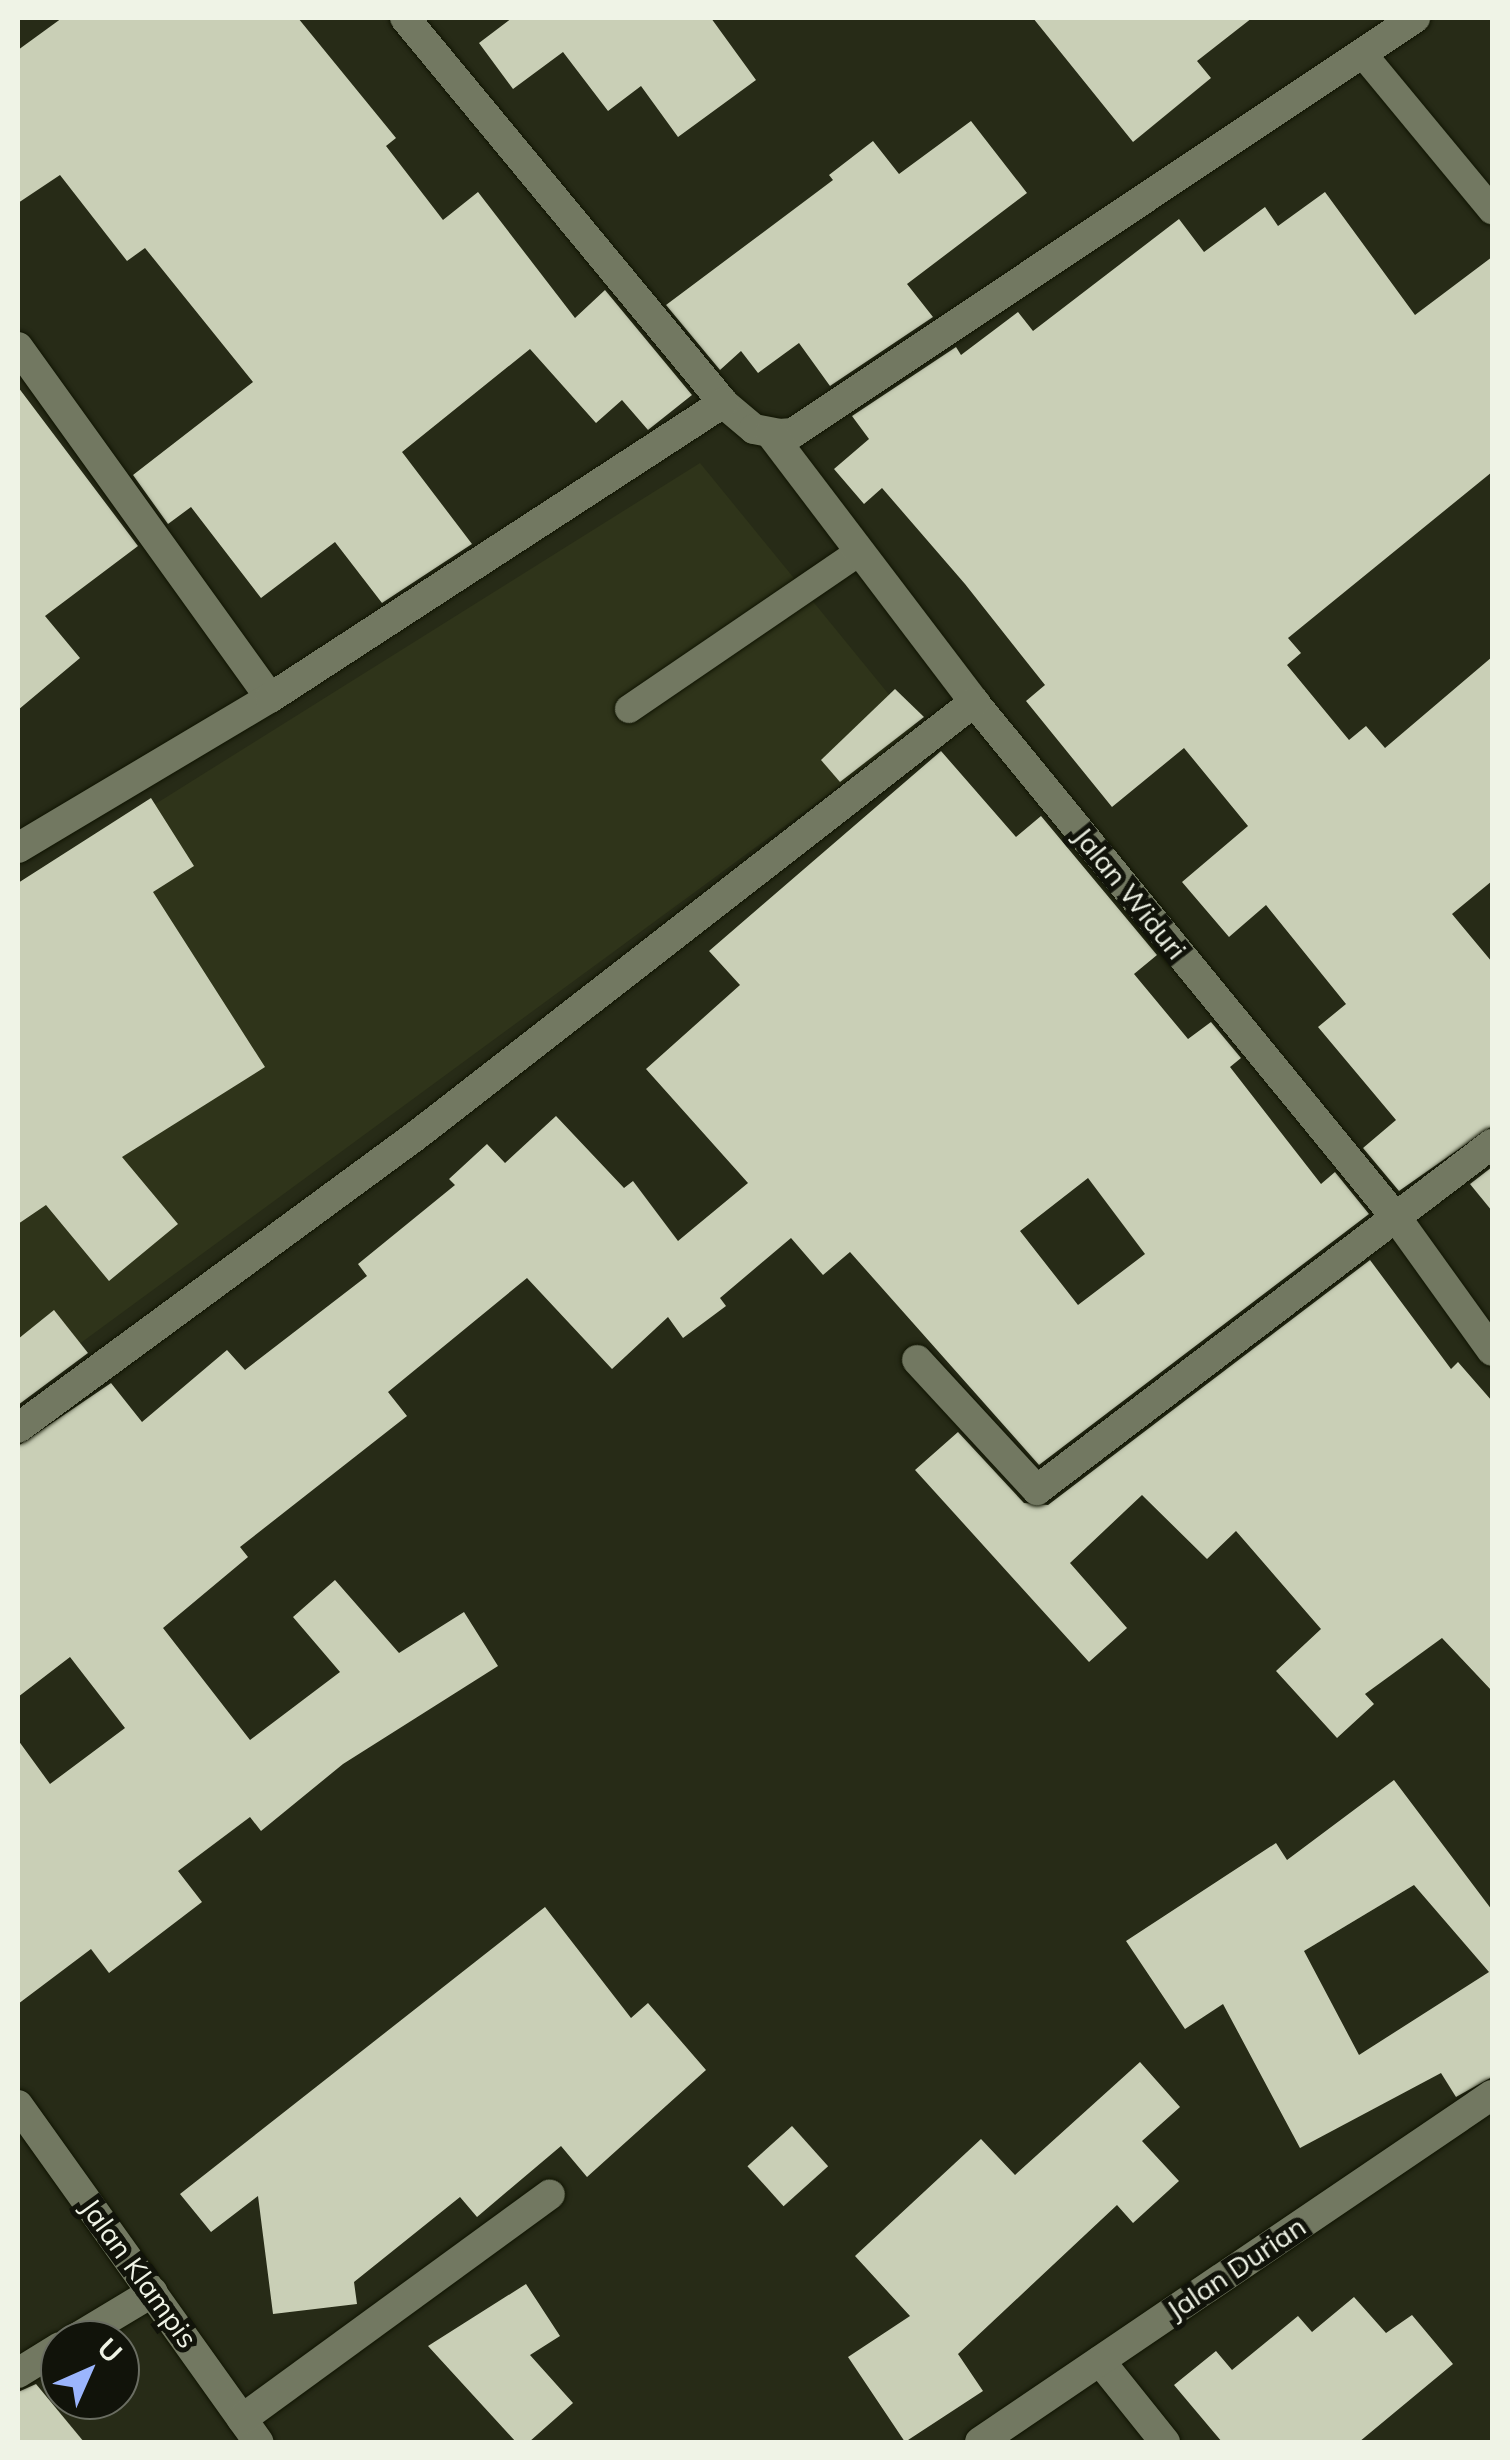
<!DOCTYPE html>
<style>
body{margin:0}
#map{position:relative;width:1510px;height:2460px;overflow:hidden;background:#272b17;font-family:Mulish,sans-serif}
div>[style]{position:absolute}
[style*='--x']{left:calc(var(--x)*1px);top:calc(var(--y)*1px);width:calc(var(--w)*1px);rotate:calc(var(--a)*1deg)}
.built>*{inset:0;background:#2f341a}
.building>*{inset:0;background:#c9cfb6;transform-origin:0 0}
.roads{filter:drop-shadow(0 0 2px #101403) drop-shadow(0 0 2px #101403)}
.service>*{height:28px;margin:-14px;padding:0 14px;transform-origin:14px;border-radius:14px;background:#727861}
.minor>*{height:30px;margin:-15px;padding:0 15px;transform-origin:15px;border-radius:15px;background:#727861}
span{translate:-50% -50%;white-space:nowrap;text-align:center;line-height:1.15;-webkit-text-stroke:10px #11130a;paint-order:stroke}
.street-label{font-size:28px;color:#eff3e6}
.frame{position:absolute;inset:0;border:20px solid #eff3e6;pointer-events:none}
.north{position:absolute;left:40px;top:2320px;width:100px;height:100px;box-sizing:border-box;background:#11130a;border:2px solid #6a6d62;border-radius:50%;rotate:45deg;font-size:28px;font-weight:700;line-height:40px;text-align:center;color:#eff3e6}
.north::after{content:'';display:block;margin:auto;width:35px;height:45px;background:#9bb5fd;clip-path:polygon(50% 0,100% 100%,50% 72%,0 100%)}
</style>
<div id="map">
<div class="built">
<i style="clip-path:polygon(700px 463px,917px 729px,18px 1389px,18px 890px)"></i>
</div>
<div class="building">
<i style="clip-path:polygon(62px 18px,298px 18px,396px 138px,386px 146px,443px 220px,478px 192px,575px 318px,605px 290px,692px 395px,648px 430px,622px 400px,596px 423px,530px 349px,402px 452px,472px 544px,382px 603px,335px 542px,261px 598px,191px 507px,168px 524px,133px 475px,253px 382px,145px 248px,127px 261px,60px 175px,18px 203px,18px 50px)"></i>
<i style="clip-path:polygon(512px 18px,711px 18px,756px 80px,678px 137px,641px 86px,608px 111px,563px 52px,513px 89px,479px 43px)"></i>
<i style="clip-path:polygon(1033px 18px,1252px 18px,1197px 61px,1211px 78px,1133px 142px)"></i>
<i style="clip-path:polygon(971px 121px,1027px 193px,907px 284px,933px 317px,830px 386px,799px 343px,758px 373px,741px 351px,720px 370px,666px 305px,833px 180px,829px 175px,873px 141px,899px 174px)"></i>
<i style="clip-path:polygon(1325px 192px,1415px 315px,1492px 257px,1492px 472px,1288px 638px,1301px 653px,1287px 665px,1349px 740px,1366px 726px,1385px 748px,1492px 657px,1492px 881px,1452px 914px,1492px 962px,1492px 1126px,1399px 1191px,1363px 1148px,1396px 1120px,1318px 1027px,1346px 1004px,1266px 905px,1229px 937px,1182px 882px,1248px 826px,1184px 748px,1112px 807px,1026px 701px,1045px 685px,965px 584px,882px 488px,864px 504px,834px 469px,869px 439px,852px 416px,956px 347px,961px 355px,1018px 312px,1033px 331px,1179px 219px,1204px 252px,1265px 207px,1278px 226px)"></i>
<i style="clip-path:polygon(18px 387px,138px 546px,45px 616px,80px 658px,18px 710px)"></i>
<i style="clip-path:polygon(895px 689px,924px 717px,840px 782px,821px 760px)"></i>
<i style="clip-path:polygon(evenodd,941px 751px,1016px 837px,1041px 816px,1157px 955px,1134px 974px,1188px 1039px,1211px 1022px,1241px 1058px,1230px 1067px,1321px 1184px,1335px 1172px,1369px 1214px,1039px 1465px,850px 1252px,823px 1275px,791px 1238px,720px 1298px,726px 1306px,683px 1338px,668px 1317px,612px 1369px,527px 1278px,388px 1392px,407px 1416px,240px 1547px,248px 1557px,163px 1628px,250px 1740px,340px 1672px,293px 1617px,335px 1580px,399px 1653px,464px 1612px,498px 1666px,343px 1764px,261px 1831px,250px 1817px,178px 1871px,202px 1902px,109px 1973px,91px 1949px,18px 2004px,18px 1740px,50px 1784px,125px 1728px,70px 1657px,18px 1697px,18px 1446px,111px 1383px,142px 1422px,227px 1350px,245px 1370px,367px 1276px,358px 1264px,455px 1185px,449px 1179px,487px 1144px,505px 1163px,556px 1116px,624px 1188px,633px 1181px,678px 1241px,748px 1183px,646px 1069px,740px 985px,709px 951px,941px 751px,1088px 1178px,1145px 1254px,1078px 1305px,1020px 1231px,1088px 1178px)"></i>
<i style="clip-path:polygon(151px 798px,194px 866px,153px 892px,265px 1067px,122px 1157px,178px 1224px,109px 1281px,46px 1205px,18px 1224px,18px 883px)"></i>
<i style="clip-path:polygon(1492px 1167px,1492px 1211px,1470px 1184px)"></i>
<i style="clip-path:polygon(1370px 1260px,1451px 1369px,1458px 1362px,1492px 1401px,1492px 1691px,1442px 1638px,1365px 1694px,1374px 1704px,1337px 1738px,1276px 1671px,1321px 1629px,1236px 1531px,1207px 1559px,1142px 1495px,1070px 1563px,1127px 1628px,1089px 1662px,915px 1470px,958px 1432px,1024px 1503px,1048px 1505px)"></i>
<i style="clip-path:polygon(54px 1310px,88px 1353px,18px 1405px,18px 1339px)"></i>
<i style="clip-path:polygon(evenodd,1394px 1780px,1492px 1910px,1492px 2077px,1456px 2097px,1441px 2073px,1300px 2148px,1223px 2004px,1185px 2029px,1126px 1941px,1276px 1843px,1287px 1860px,1394px 1780px,1414px 1885px,1489px 1972px,1359px 2055px,1304px 1951px,1414px 1885px)"></i>
<i style="clip-path:polygon(545px 1907px,631px 2018px,648px 2003px,706px 2070px,587px 2177px,561px 2146px,477px 2217px,460px 2197px,354px 2282px,357px 2304px,273px 2314px,258px 2196px,211px 2232px,180px 2194px)"></i>
<i style="clip-path:polygon(1140px 2062px,1180px 2107px,1142px 2141px,1179px 2181px,1133px 2223px,1117px 2205px,958px 2354px,983px 2391px,905px 2442px,848px 2357px,910px 2316px,855px 2256px,981px 2139px,1015px 2175px)"></i>
<i style="left:792px;top:2126px;width:54px;height:60px;rotate:48deg"></i>
<i style="clip-path:polygon(526px 2284px,560px 2336px,530px 2355px,573px 2403px,529px 2442px,516px 2442px,428px 2346px)"></i>
<i style="clip-path:polygon(1354px 2297px,1386px 2333px,1412px 2315px,1453px 2364px,1359px 2442px,1222px 2442px,1174px 2385px,1216px 2351px,1232px 2370px,1298px 2316px,1312px 2332px)"></i>
<i style="clip-path:polygon(36px 2384px,84px 2442px,18px 2442px,18px 2392px)"></i>
</div>
<div class="roads">
<div class="service">
<i style="--x:1362;--y:53;--w:204;--a:50.4"></i>
<i style="--x:629;--y:709;--w:277;--a:-34.3"></i>
</div>
<div class="minor">
<i style="--x:405;--y:18;--w:499;--a:50.4"></i>
<i style="--x:723;--y:403;--w:40;--a:40"></i>
<i style="--x:754;--y:429;--w:25;--a:11"></i>
<i style="--x:779;--y:434;--w:14;--a:-4"></i>
<i style="--x:793;--y:433;--w:748;--a:-33.71"></i>
<i style="--x:18;--y:347;--w:432;--a:54.3"></i>
<i style="--x:770;--y:433;--w:338;--a:52.8"></i>
<i style="--x:974;--y:702;--w:669;--a:50.7"></i>
<i style="--x:1398;--y:1220;--w:161;--a:54.3"></i>
<i style="--x:18;--y:848;--w:293;--a:-30.8"></i>
<i style="--x:270;--y:698;--w:541;--a:-33.07"></i>
<i style="--x:917;--y:1360;--w:177;--a:47.3"></i>
<i style="--x:1037;--y:1490;--w:572;--a:-37.25"></i>
<i style="--x:18;--y:1428;--w:490;--a:-36.3"></i>
<i style="--x:413;--y:1138;--w:711;--a:-37.85"></i>
<i style="--x:18;--y:2105;--w:414;--a:54.5"></i>
<i style="--x:73;--y:2340;--w:93;--a:-31"></i>
<i style="--x:1100;--y:2361;--w:104;--a:51.3"></i>
<i style="--x:18;--y:2373;--w:49;--a:-31.8"></i>
<i style="--x:242;--y:2419;--w:381;--a:-36.1"></i>
<i style="--x:980;--y:2442;--w:619;--a:-34.13"></i>
</div>
</div>
<div class="street-label">
<span style="left:1130px;top:893px;rotate:51deg">Jalan Widuri</span>
<span style="left:1236px;top:2268px;rotate:-34deg">Jalan Durian</span>
<span style="left:139px;top:2273px;rotate:54deg">Jalan Klampis</span>
</div>
<div class="frame"></div>
<div class="north">U</div>
</div>
